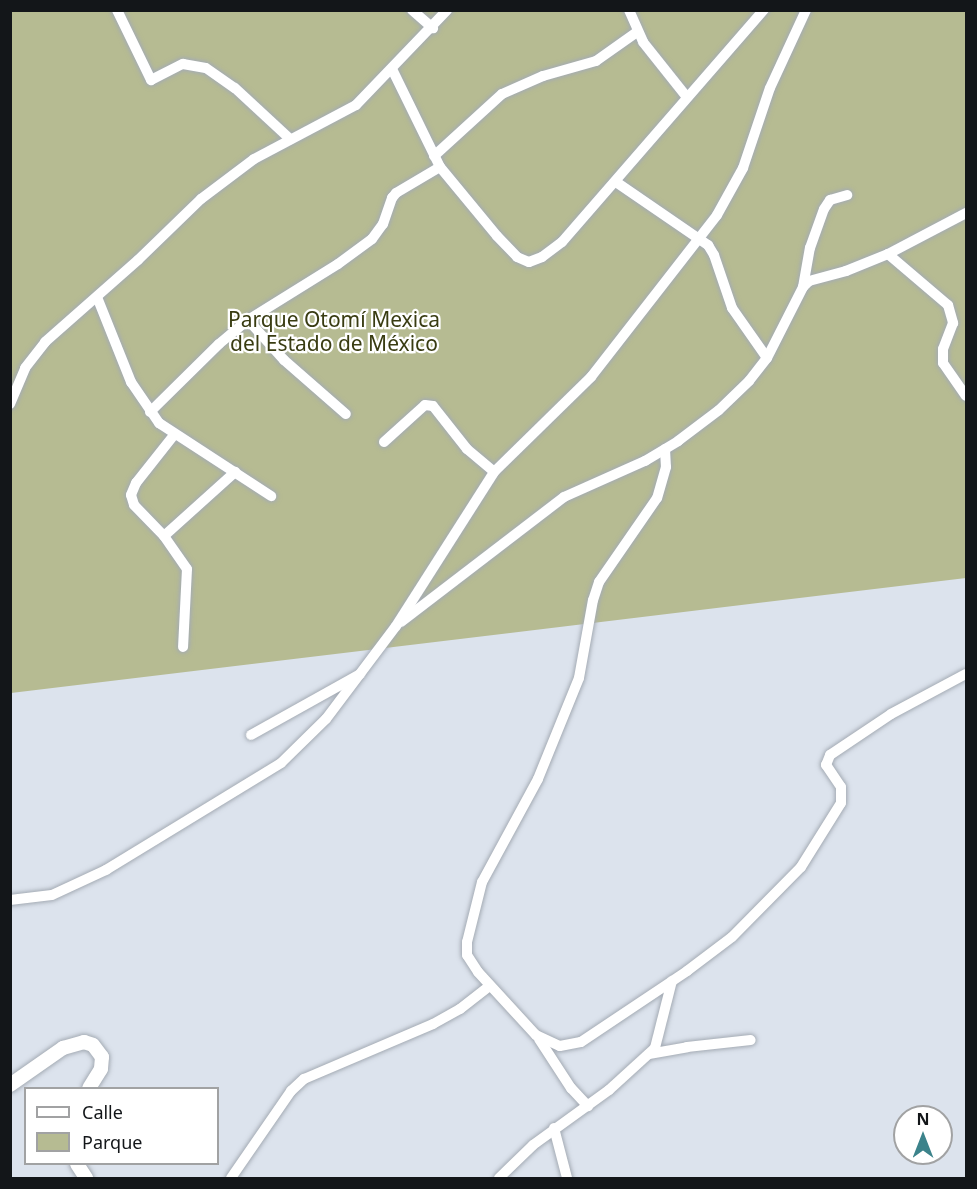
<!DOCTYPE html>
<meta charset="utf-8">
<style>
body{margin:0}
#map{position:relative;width:977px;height:1189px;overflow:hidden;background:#dce3ed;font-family:"Noto Sans",sans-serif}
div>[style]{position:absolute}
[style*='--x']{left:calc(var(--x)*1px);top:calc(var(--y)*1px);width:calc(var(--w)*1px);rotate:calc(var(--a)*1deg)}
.green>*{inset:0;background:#b6bb92}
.roads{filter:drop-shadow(0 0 2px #a4abb4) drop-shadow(0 0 2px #a4abb4)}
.minor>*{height:10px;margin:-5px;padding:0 5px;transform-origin:5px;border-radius:5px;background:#fff}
.tertiary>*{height:14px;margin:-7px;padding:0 7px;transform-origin:7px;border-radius:7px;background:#fff}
span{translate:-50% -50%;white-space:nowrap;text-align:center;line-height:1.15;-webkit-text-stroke:4.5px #fff;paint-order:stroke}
.park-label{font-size:21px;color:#393c12}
.frame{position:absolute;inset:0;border:12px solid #131619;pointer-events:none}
.legend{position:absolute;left:24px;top:1087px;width:195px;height:78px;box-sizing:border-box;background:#fff;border:2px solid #a1a2a3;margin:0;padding:8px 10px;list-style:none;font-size:18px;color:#131619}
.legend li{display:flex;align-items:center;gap:12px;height:30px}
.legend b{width:30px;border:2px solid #a1a2a3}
.north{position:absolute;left:893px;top:1105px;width:60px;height:60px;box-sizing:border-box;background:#fff;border:2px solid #a1a2a3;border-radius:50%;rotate:0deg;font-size:16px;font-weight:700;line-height:24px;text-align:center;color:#131619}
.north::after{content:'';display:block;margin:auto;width:21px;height:27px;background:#3c838b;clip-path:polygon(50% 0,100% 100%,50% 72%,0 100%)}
</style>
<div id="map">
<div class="green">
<i style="clip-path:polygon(10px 11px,966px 11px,966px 578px,11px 693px)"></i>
</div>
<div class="roads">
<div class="minor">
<i style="--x:117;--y:10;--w:78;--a:64.1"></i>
<i style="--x:151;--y:80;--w:36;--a:-27"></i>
<i style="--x:183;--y:64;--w:23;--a:10"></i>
<i style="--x:206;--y:68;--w:35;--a:35"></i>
<i style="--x:235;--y:88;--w:75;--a:42.8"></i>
<i style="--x:412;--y:10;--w:28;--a:41"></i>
<i style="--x:629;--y:10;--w:35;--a:66"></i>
<i style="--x:643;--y:42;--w:69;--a:51.5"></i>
<i style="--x:392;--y:69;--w:109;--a:63.9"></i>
<i style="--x:440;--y:167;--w:89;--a:50.4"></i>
<i style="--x:497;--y:236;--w:29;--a:46"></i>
<i style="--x:517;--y:257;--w:13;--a:23"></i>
<i style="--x:529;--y:262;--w:14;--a:-21"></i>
<i style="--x:542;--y:257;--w:25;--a:-37"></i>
<i style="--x:562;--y:242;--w:308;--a:-49"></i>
<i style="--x:434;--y:156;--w:92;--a:-42.4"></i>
<i style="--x:502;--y:94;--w:45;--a:-23.7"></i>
<i style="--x:543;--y:76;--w:55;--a:-15.8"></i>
<i style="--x:596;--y:61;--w:50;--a:-35.3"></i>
<i style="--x:616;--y:182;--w:112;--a:34.4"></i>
<i style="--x:708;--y:245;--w:12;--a:59"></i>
<i style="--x:714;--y:255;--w:56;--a:71.2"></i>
<i style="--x:732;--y:308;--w:61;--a:55"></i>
<i style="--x:888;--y:254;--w:79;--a:40.4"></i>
<i style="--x:948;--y:305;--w:19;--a:74"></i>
<i style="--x:953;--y:323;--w:28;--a:111"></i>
<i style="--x:943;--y:349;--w:14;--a:90"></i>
<i style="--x:943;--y:363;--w:40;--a:55.1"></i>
<i style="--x:803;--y:287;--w:40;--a:-80"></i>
<i style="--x:810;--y:248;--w:41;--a:-70.3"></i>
<i style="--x:824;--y:209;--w:11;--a:-56"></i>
<i style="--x:830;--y:200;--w:18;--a:-16"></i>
<i style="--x:97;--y:297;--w:92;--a:68.2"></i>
<i style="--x:131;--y:382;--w:50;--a:55.7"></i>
<i style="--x:159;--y:423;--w:134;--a:33.1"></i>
<i style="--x:248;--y:320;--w:54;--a:48"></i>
<i style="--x:284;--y:360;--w:82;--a:41.1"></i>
<i style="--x:10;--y:404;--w:39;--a:-67"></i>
<i style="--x:25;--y:368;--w:33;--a:-52"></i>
<i style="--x:45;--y:342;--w:124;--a:-41.4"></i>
<i style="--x:138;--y:260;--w:88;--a:-44.1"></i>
<i style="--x:201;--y:199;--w:66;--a:-37"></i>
<i style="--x:254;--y:159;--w:115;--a:-27.9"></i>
<i style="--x:356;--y:105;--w:132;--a:-46.2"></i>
<i style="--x:150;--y:412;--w:97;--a:-44.6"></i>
<i style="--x:219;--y:344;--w:38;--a:-40"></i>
<i style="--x:248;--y:320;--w:106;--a:-31.9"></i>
<i style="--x:338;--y:264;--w:42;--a:-36.3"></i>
<i style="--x:372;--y:239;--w:19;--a:-54"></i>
<i style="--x:383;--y:224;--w:28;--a:-71"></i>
<i style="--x:392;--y:198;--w:6;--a:-51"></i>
<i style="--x:396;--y:193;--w:51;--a:-30.6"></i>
<i style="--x:174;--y:435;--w:61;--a:128.4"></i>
<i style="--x:136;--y:483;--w:13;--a:113"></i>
<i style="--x:131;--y:495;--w:10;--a:73"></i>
<i style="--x:134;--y:505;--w:43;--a:45.9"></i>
<i style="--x:164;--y:536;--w:40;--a:55.1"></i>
<i style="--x:187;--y:569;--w:78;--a:92.9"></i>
<i style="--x:384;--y:442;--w:55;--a:-42.1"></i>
<i style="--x:425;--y:405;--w:8;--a:7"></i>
<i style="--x:433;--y:406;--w:55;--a:51.7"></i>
<i style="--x:467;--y:449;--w:35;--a:40"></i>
<i style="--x:665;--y:449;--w:18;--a:87"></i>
<i style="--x:666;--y:467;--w:32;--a:106"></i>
<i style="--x:657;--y:498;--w:102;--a:124.6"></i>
<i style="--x:599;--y:582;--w:19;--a:108"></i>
<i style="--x:593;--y:600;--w:79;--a:100.2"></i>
<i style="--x:579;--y:678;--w:109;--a:112.1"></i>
<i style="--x:538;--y:779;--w:117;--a:118.5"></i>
<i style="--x:482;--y:882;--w:62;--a:104"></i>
<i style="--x:467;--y:942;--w:13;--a:90"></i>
<i style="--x:467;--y:955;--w:20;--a:57"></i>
<i style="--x:478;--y:972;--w:86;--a:47.4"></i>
<i style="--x:536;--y:1035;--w:26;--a:25"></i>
<i style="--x:560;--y:1046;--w:21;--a:-11"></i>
<i style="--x:581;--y:1042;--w:128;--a:-33.8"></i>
<i style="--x:687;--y:971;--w:56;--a:-37.1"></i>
<i style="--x:732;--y:937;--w:98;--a:-45.4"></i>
<i style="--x:801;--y:867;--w:75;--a:-58"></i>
<i style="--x:841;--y:803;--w:16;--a:-90"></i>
<i style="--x:841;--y:787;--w:27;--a:-124"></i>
<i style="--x:826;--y:765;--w:11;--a:-68"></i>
<i style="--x:830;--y:755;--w:73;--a:-33.9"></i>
<i style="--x:891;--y:714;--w:85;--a:-28.1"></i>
<i style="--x:164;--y:536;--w:96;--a:-42"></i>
<i style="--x:401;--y:622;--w:205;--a:-37.5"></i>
<i style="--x:564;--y:497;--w:89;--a:-24"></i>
<i style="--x:645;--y:461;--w:39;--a:-31"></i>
<i style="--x:678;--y:441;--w:51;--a:-37.1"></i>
<i style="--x:719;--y:410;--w:42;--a:-44"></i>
<i style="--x:749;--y:381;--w:29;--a:-52"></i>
<i style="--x:767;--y:358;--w:80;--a:-63.1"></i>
<i style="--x:803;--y:287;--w:8;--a:-45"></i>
<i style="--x:809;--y:281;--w:38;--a:-15"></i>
<i style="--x:846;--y:271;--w:45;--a:-22"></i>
<i style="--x:888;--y:254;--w:88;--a:-27.7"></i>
<i style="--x:251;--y:735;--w:125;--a:-29.2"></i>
<i style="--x:10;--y:900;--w:42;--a:-6.8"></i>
<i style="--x:52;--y:895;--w:60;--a:-24.8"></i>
<i style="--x:106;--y:870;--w:205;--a:-31.4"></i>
<i style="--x:281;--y:763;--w:63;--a:-44.4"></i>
<i style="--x:326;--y:719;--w:116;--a:-53"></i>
<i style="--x:396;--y:626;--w:183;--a:-57.5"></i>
<i style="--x:494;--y:472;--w:136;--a:-44.4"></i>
<i style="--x:591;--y:377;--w:205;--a:-52.1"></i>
<i style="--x:717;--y:215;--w:54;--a:-61"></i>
<i style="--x:743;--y:168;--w:84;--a:-71.4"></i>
<i style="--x:770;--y:88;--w:86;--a:-65.2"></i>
<i style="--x:539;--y:1039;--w:59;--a:56.9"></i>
<i style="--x:571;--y:1088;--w:25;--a:47"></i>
<i style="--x:649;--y:1054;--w:39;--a:-10"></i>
<i style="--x:687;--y:1047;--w:64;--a:-6.2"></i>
<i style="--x:554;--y:1128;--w:52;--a:75.4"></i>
<i style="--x:231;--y:1178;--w:106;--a:-55.4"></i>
<i style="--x:291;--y:1091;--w:18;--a:-43"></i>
<i style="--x:304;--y:1079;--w:140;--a:-23.1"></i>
<i style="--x:433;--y:1024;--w:31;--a:-29"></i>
<i style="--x:460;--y:1009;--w:37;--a:-38"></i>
<i style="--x:499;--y:1178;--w:47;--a:-44.1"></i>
<i style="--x:533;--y:1145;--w:94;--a:-35.9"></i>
<i style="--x:609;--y:1090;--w:62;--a:-42.4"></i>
<i style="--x:655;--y:1048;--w:69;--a:-75.8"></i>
</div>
<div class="tertiary">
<i style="--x:10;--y:1085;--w:65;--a:-34.9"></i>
<i style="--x:63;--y:1048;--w:22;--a:-16"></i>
<i style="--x:84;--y:1042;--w:9;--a:18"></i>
<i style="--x:93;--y:1045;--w:15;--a:53"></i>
<i style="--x:102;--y:1057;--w:12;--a:95"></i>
<i style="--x:101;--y:1069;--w:22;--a:122"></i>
<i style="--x:77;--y:1164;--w:17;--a:57"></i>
</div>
</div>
<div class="park-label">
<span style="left:334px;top:331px">Parque Otomí Mexica<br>del Estado de México</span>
</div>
<div class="frame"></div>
<ul class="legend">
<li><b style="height:8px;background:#fff"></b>Calle</li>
<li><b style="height:16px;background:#b6bb92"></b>Parque</li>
</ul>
<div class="north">N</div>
</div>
